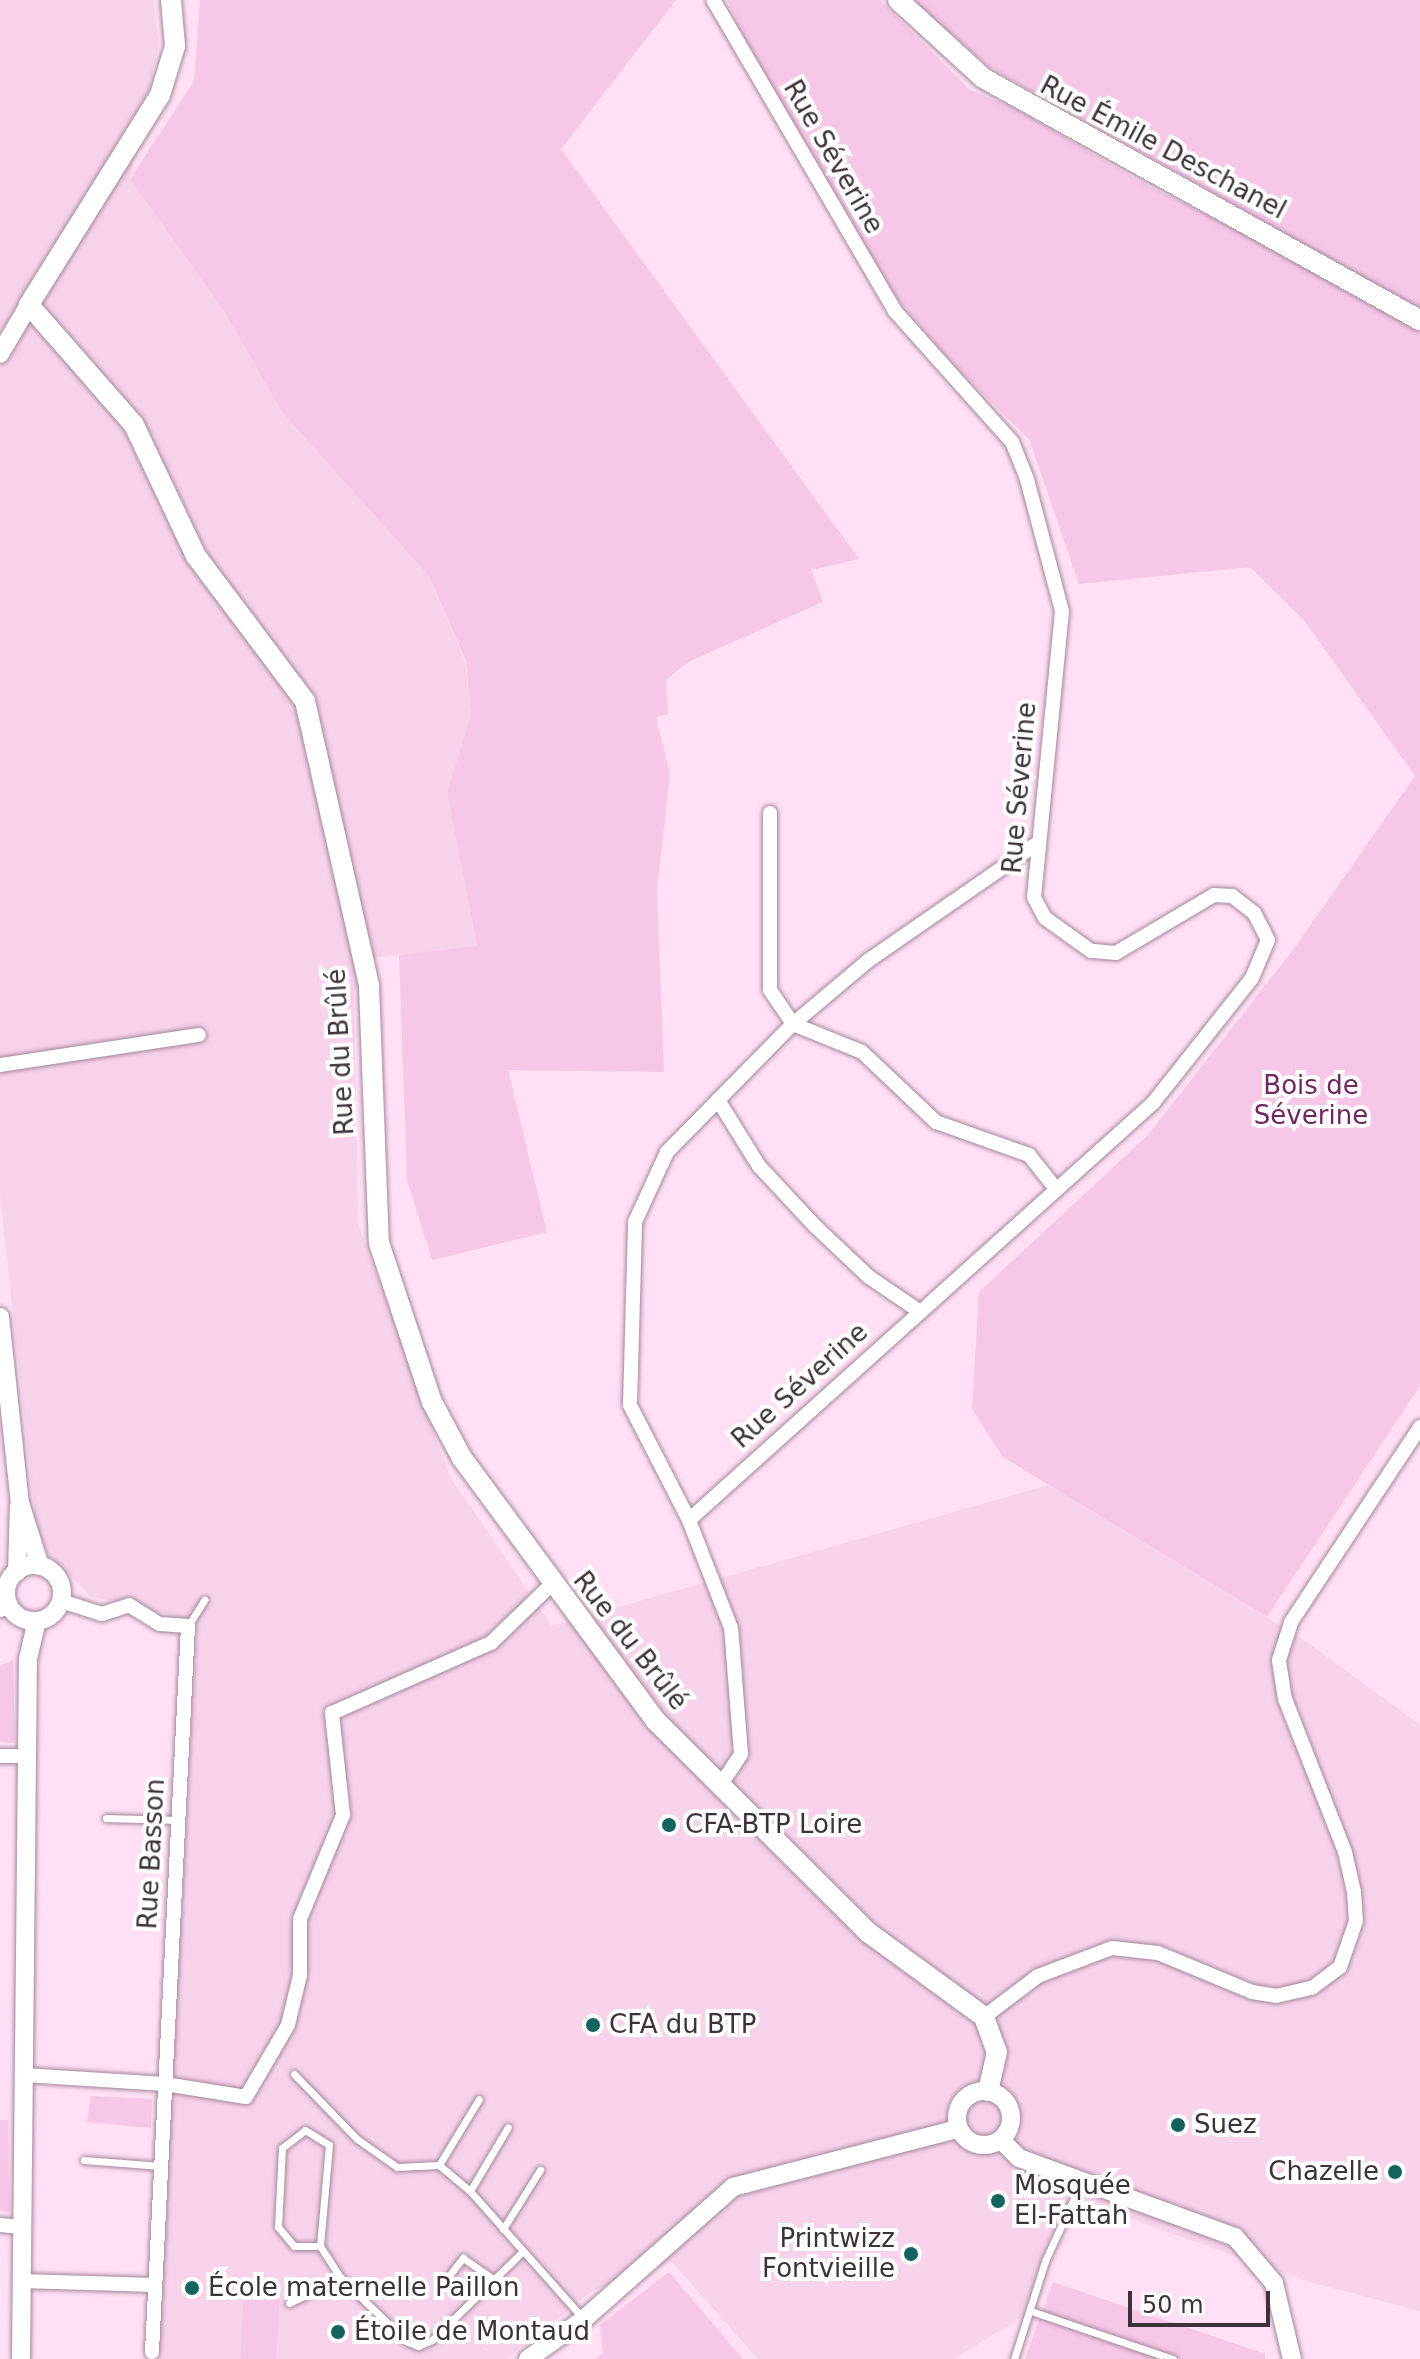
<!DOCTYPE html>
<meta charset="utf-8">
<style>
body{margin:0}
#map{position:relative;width:1420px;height:2359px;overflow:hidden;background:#fedff4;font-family:"DejaVu Sans",sans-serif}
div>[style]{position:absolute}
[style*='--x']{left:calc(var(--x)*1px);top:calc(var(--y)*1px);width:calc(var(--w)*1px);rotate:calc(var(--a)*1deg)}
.built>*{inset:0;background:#f7d2eb}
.green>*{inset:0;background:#f6c7e7;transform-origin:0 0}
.roads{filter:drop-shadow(0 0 2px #a3889a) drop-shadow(0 0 2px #a3889a)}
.service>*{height:7px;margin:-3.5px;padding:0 3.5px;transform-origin:3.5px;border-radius:3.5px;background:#fff}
.minor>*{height:14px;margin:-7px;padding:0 7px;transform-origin:7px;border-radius:7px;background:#fff}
.tertiary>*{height:18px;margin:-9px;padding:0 9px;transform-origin:9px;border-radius:9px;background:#fff}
.tertiary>.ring{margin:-9px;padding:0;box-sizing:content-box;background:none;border:18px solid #fff;border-radius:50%}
.secondary>*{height:20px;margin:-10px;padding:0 10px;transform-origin:10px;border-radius:10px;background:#fff}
.dots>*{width:22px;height:22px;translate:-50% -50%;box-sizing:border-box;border:4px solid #fff;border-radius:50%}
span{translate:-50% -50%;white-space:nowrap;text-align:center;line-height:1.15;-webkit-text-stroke:8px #fff;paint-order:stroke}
.street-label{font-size:26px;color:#3d323a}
.park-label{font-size:26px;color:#70275f}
.poi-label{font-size:26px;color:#3d323a}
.left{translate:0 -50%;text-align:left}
.right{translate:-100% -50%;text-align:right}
.scale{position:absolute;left:1128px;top:2291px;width:142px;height:36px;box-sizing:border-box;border:4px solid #3d323a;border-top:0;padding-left:10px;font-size:24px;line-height:28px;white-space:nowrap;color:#3d323a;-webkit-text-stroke:6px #fff;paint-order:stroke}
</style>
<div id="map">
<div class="built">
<i style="clip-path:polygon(0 0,153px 0,159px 44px,130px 179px,226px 314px,282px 412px,429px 576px,465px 661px,471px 716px,447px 792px,477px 947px,377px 957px,354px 991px,358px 1224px,450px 1477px,552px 1626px,1049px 1485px,1304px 1640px,1420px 1725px,1420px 2311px,1310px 2282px,1074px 2199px,1031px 2311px,954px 2359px,758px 2359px,672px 2262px,592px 2291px,506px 2359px,149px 2359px,158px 2342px,198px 1621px,90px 1596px,38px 1543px,0 1195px)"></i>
</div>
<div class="green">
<i style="clip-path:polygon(200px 0,676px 0,561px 149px,859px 559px,811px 570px,823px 602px,688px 662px,666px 680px,668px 714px,656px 717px,670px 774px,657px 890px,664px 1072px,508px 1070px,547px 1232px,432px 1260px,407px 1180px,399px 955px,477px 946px,447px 792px,471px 716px,466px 661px,429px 576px,282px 412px,226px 314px,130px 179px,194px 81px)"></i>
<i style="clip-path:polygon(727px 0,880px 0,970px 90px,1012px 107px,1136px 179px,1317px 271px,1420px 333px,1420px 1386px,1267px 1617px,1003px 1457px,972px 1409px,979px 1292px,1148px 1135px,1293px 950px,1415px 776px,1304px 620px,1250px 567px,1079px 584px,1029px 439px,953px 365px,892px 292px,744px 38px)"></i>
<i style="clip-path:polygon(912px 0,1420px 0,1420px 309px,991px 68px)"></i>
<i style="clip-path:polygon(13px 1660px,15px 1743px,0 1742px,0 1666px)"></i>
<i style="clip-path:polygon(91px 2096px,152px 2099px,151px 2128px,87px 2122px)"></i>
<i style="clip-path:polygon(0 2120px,8px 2120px,10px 2212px,0 2211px)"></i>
<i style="clip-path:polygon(669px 2272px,743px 2359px,595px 2359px,603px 2353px,600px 2325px)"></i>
<i style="clip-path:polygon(1053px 2282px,1265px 2354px,1265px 2359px,1025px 2359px)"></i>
<i style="left:244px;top:2289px;width:36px;height:70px;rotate:3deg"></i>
</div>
<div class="roads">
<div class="service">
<i style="--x:188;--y:1626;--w:31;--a:-58"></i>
<i style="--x:106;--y:1818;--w:72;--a:1.6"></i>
<i style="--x:294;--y:2074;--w:91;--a:45.9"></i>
<i style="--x:357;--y:2139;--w:49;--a:35"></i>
<i style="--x:397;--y:2167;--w:42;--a:-2.7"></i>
<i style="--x:439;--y:2165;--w:40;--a:40"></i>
<i style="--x:470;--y:2191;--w:169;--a:48.4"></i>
<i style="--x:84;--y:2160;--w:77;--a:4.5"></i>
<i style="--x:439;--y:2165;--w:77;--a:-58.8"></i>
<i style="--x:470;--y:2191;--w:74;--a:-59.3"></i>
<i style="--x:503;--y:2229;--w:70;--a:-57.9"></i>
<i style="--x:320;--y:2246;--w:26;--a:180"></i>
<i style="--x:294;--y:2246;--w:25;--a:-130"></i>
<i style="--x:278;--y:2227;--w:79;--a:-87.1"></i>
<i style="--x:282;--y:2148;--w:29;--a:-38"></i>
<i style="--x:305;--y:2130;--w:28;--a:32"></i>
<i style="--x:329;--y:2145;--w:101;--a:95.1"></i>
<i style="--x:320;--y:2246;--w:38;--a:57"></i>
<i style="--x:444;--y:2282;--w:31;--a:-52"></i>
<i style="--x:463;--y:2258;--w:39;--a:35"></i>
<i style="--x:289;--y:2303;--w:58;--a:-25.7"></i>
<i style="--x:341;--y:2278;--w:91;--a:44.1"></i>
<i style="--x:406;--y:2341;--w:13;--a:23"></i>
<i style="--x:418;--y:2346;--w:15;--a:-23"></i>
<i style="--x:432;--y:2340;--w:127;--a:-44.4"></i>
<i style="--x:1031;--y:2311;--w:150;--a:18.7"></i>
<i style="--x:1014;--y:2359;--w:103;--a:-72.4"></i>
<i style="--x:1045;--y:2261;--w:86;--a:-65.2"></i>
</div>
<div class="minor">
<i style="--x:770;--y:813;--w:177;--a:90"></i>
<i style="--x:770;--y:990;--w:41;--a:55.9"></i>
<i style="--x:793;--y:1024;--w:74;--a:22.1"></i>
<i style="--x:862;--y:1052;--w:102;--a:43.4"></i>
<i style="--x:936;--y:1122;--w:99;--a:19.5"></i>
<i style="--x:1029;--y:1155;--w:43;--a:51.5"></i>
<i style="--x:0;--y:1065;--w:201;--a:-8.6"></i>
<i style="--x:718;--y:1100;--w:78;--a:58.2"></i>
<i style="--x:759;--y:1166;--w:82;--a:47"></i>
<i style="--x:815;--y:1226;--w:74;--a:43.4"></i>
<i style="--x:869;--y:1277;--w:60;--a:34.2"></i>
<i style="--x:689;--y:1520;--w:624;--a:-41.95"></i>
<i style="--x:1153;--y:1103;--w:159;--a:-51.6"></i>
<i style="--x:1252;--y:978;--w:41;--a:-67.2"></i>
<i style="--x:1268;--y:940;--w:30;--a:-117"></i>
<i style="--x:1254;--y:913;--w:28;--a:-142"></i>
<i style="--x:1232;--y:896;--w:18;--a:-177"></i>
<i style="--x:1214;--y:895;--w:114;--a:149.4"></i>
<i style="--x:1116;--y:953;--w:25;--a:-175"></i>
<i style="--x:1091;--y:951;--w:57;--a:-144.3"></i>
<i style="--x:1045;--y:918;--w:24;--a:-118"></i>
<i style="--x:1034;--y:897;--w:287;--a:-84.4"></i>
<i style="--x:1062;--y:611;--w:137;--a:-104.9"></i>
<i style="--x:1027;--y:479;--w:40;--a:-112"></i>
<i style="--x:1012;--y:442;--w:176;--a:-131.8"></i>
<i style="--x:895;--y:311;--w:360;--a:-120.3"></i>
<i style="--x:61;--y:1601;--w:43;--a:17.6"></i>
<i style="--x:102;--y:1614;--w:28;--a:-18"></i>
<i style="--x:129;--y:1605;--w:36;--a:32"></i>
<i style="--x:160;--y:1624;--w:28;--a:4"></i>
<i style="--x:188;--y:1626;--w:727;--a:92.84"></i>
<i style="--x:0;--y:1610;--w:9;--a:-18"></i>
<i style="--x:0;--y:1756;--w:27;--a:0"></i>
<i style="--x:719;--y:1787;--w:40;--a:-56"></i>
<i style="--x:741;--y:1754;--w:126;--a:-94.5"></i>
<i style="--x:731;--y:1628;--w:116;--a:-111.3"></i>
<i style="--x:689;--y:1520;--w:129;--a:-117.2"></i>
<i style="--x:630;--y:1405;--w:183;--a:-88.4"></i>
<i style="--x:635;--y:1222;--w:77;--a:-65.4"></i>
<i style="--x:667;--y:1152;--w:180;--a:-45.5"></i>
<i style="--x:793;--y:1024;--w:99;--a:-40.1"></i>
<i style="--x:869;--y:960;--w:206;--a:-34.7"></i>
<i style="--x:984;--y:2017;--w:68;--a:-37.2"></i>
<i style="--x:1038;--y:1976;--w:79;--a:-20.7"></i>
<i style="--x:1112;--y:1948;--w:46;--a:6.2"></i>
<i style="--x:1158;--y:1953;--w:102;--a:22.5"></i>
<i style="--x:1252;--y:1992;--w:24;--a:9"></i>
<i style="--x:1276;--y:1996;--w:37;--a:-13"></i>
<i style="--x:1312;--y:1988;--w:35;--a:-37"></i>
<i style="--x:1340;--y:1967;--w:49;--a:-70.8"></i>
<i style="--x:1356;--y:1921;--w:29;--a:-94"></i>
<i style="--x:1354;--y:1892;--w:41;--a:-102.7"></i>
<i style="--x:1345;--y:1852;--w:164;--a:-111.4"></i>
<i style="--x:1285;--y:1699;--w:39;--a:-99"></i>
<i style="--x:1279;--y:1660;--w:40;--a:-72"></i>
<i style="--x:1291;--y:1622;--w:234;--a:-56.5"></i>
<i style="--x:24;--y:2075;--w:141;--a:3.7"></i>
<i style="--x:165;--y:2084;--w:82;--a:9.1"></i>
<i style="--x:246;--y:2097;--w:83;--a:-59.7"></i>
<i style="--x:288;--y:2025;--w:51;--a:-76.5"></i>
<i style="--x:300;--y:1975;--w:56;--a:-90"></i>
<i style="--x:300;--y:1919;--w:113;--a:-67.5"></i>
<i style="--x:343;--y:1815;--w:103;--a:-96.2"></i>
<i style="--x:332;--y:1713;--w:174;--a:-23.8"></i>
<i style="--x:491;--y:1643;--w:86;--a:-44.1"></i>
<i style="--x:0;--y:2225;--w:22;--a:5"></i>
<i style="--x:22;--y:2281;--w:133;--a:1.7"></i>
</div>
<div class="tertiary">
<i style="--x:0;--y:354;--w:57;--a:-59.4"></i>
<i style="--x:0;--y:1317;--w:187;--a:83.9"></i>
<i style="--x:20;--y:1503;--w:66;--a:72.4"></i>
<i class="ring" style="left:6px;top:1565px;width:38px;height:38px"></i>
<i style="--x:17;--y:1572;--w:66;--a:-88.3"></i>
<i class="ring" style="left:957px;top:2091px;width:36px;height:36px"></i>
<i style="--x:1001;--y:2140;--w:25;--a:45"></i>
<i style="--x:1019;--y:2158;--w:230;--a:20.1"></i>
<i style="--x:1235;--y:2237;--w:60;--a:49.7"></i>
<i style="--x:1274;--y:2283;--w:78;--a:76.7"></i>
<i style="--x:21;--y:2359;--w:700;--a:-89.43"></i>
<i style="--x:28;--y:1659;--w:39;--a:-77"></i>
<i style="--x:528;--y:2359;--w:69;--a:-35.5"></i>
<i style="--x:584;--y:2319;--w:199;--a:-41.5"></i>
<i style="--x:733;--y:2187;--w:232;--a:-14.5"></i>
</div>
<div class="secondary">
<i style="--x:171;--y:0;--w:46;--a:85"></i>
<i style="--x:175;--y:46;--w:51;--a:107"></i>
<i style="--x:160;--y:95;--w:248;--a:122"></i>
<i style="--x:29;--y:305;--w:159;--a:48.8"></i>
<i style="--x:134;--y:425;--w:145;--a:64.7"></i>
<i style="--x:196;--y:556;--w:181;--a:53.1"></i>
<i style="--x:305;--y:701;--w:292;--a:77.3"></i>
<i style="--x:369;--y:986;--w:257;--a:87.8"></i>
<i style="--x:379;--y:1243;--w:168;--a:71.6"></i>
<i style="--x:432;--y:1402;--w:64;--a:61.8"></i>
<i style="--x:462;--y:1458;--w:325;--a:53.6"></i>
<i style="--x:655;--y:1720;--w:302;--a:44.9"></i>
<i style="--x:869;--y:1933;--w:142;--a:36.1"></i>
<i style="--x:984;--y:2017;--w:37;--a:70"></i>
<i style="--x:997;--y:2052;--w:40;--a:103"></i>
<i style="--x:898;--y:0;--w:115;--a:42.5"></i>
<i style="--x:983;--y:78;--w:500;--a:29"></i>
</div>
</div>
<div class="dots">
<i style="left:669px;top:1825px;background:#15635e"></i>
<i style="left:593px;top:2025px;background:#15635e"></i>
<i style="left:1178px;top:2125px;background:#15635e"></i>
<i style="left:1395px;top:2172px;background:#15635e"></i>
<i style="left:998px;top:2201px;background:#15635e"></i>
<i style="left:911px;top:2254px;background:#15635e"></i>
<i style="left:192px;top:2288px;background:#15635e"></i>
<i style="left:338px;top:2332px;background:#15635e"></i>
</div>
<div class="street-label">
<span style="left:1163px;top:148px;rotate:28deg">Rue Émile Deschanel</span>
<span style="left:833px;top:157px;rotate:60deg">Rue Séverine</span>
<span style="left:1020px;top:788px;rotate:-85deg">Rue Séverine</span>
<span style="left:341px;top:1052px;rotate:-93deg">Rue du Brûlé</span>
<span style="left:800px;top:1386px;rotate:-42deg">Rue Séverine</span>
<span style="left:630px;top:1641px;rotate:52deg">Rue du Brûlé</span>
<span style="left:152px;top:1854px;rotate:-87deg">Rue Basson</span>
</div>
<div class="park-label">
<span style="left:1311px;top:1101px">Bois de<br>Séverine</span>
</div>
<div class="poi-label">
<span class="left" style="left:685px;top:1825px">CFA-BTP Loire</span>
<span class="left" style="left:609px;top:2025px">CFA du BTP</span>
<span class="left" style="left:1194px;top:2125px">Suez</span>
<span class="right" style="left:1379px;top:2172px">Chazelle</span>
<span class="left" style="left:1014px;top:2201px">Mosquée<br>El-Fattah</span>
<span class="right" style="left:895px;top:2254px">Printwizz<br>Fontvieille</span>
<span class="left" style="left:208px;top:2288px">École maternelle Paillon</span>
<span class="left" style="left:354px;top:2332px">Étoile de Montaud</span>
</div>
<div class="scale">50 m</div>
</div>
